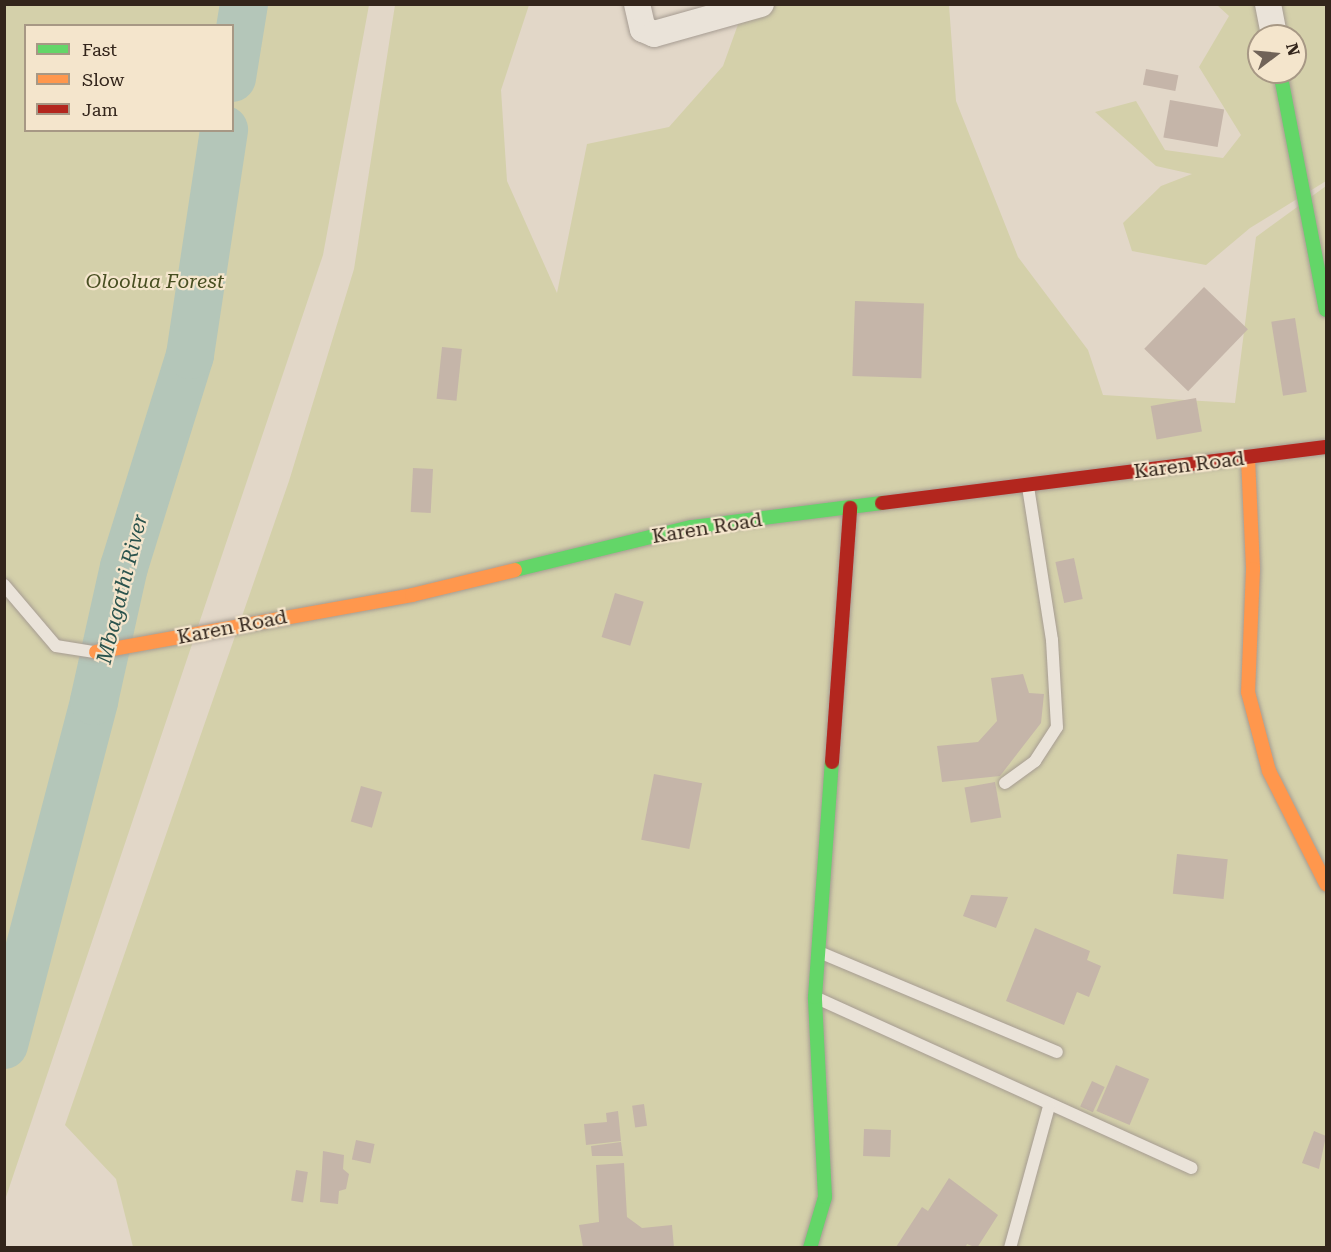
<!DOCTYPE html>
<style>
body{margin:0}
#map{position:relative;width:1331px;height:1252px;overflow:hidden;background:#e2d7c8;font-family:"Roboto Serif",serif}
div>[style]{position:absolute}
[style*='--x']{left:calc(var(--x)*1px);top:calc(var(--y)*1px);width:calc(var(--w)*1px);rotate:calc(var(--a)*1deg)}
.green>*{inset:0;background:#d4d0aa}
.river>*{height:48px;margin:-24px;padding:0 24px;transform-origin:24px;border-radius:24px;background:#b4c6b9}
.building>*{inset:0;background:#c5b5a9;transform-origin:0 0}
.roads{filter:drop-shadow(0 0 2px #a69c92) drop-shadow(0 0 2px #a69c92)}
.lane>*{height:12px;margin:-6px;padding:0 6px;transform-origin:6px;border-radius:6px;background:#eae3d9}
.street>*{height:26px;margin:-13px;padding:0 13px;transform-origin:13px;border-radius:13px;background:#eae3d9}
.fast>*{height:14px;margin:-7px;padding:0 7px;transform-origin:7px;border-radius:7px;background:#63d668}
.slow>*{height:14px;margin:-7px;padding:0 7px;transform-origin:7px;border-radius:7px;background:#ff974d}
.jam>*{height:14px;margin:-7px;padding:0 7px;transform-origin:7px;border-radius:7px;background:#b3261e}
span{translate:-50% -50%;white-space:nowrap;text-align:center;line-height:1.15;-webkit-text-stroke:4.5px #f4e5cc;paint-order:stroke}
.park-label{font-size:20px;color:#484f22;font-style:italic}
.street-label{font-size:20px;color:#33251b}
.water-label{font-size:21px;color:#2a534d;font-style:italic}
.frame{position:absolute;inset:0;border:6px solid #33251b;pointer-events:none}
.legend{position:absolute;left:24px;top:24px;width:210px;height:108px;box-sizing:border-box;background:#f4e5cc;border:2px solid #a79885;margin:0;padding:8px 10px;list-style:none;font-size:18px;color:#33251b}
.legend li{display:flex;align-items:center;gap:12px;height:30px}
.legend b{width:30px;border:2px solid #a79885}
.north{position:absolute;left:1247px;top:24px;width:60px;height:60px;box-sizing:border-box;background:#f4e5cc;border:2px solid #a79885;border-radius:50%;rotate:74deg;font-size:16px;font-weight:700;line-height:24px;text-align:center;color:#33251b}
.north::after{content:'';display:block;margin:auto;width:21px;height:27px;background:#706358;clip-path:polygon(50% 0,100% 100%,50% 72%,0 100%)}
</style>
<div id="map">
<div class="green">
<i style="clip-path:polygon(evenodd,5px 5px,369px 5px,323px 255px,5px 1200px,5px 5px,26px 26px,232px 26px,232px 130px,26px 130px,26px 26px)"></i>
<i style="clip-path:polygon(395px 5px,529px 5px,501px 90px,507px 181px,557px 293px,587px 144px,669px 127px,723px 66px,745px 5px,949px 5px,956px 101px,1018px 257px,1088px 350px,1103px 395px,1235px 403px,1256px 237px,1326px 186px,1326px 1247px,133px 1247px,116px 1179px,65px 1125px,289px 481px,354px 269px)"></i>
<i style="clip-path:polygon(evenodd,1217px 5px,1326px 5px,1326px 181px,1250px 228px,1206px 265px,1132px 251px,1123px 223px,1161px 186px,1192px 174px,1156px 166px,1095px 112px,1136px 101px,1165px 150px,1223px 158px,1241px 135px,1199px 67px,1229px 16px,1217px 5px,1259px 36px,1295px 36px,1295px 72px,1259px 72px,1259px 36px)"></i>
</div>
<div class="river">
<i style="--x:232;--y:78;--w:75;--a:-80.8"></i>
<i style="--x:4;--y:1045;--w:356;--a:-75.3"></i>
<i style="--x:94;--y:701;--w:137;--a:-77.4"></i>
<i style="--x:124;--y:567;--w:222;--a:-72.7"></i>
<i style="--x:190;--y:355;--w:228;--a:-81.4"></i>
</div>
<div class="building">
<i style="left:1146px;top:69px;width:33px;height:16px;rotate:11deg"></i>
<i style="left:1170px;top:100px;width:55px;height:38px;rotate:10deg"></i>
<i style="left:1204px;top:287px;width:61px;height:86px;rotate:44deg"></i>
<i style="left:855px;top:301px;width:69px;height:75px;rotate:2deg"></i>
<i style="left:1295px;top:318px;width:75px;height:24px;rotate:81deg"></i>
<i style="left:442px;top:347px;width:20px;height:52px;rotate:6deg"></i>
<i style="left:1196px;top:398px;width:34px;height:46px;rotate:80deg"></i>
<i style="left:413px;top:468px;width:20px;height:44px;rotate:3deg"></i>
<i style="left:1074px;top:558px;width:42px;height:19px;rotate:78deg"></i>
<i style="left:615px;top:593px;width:30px;height:46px;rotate:17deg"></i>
<i style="clip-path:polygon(1023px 674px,1029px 693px,1044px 694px,1041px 723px,1000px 776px,942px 782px,937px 746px,978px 742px,997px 721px,991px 678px)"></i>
<i style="left:654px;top:774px;width:49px;height:67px;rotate:11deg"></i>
<i style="left:995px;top:782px;width:36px;height:31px;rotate:80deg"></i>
<i style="left:361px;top:786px;width:22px;height:37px;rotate:16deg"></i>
<i style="left:1177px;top:854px;width:51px;height:40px;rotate:6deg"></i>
<i style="clip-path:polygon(971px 895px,1008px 897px,996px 928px,963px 916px)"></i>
<i style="clip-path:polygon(1035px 928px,1090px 951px,1087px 960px,1101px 966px,1089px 997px,1077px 992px,1064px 1025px,1006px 1001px)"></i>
<i style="left:1116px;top:1065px;width:36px;height:50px;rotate:23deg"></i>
<i style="left:1092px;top:1081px;width:14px;height:28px;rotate:25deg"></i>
<i style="left:644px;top:1104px;width:22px;height:12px;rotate:82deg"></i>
<i style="clip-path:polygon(618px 1111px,621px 1141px,586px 1145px,584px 1124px,607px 1122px,606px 1113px)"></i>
<i style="left:864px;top:1129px;width:27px;height:27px;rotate:2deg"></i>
<i style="clip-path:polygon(1314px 1131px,1326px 1136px,1319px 1169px,1302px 1163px)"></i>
<i style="left:356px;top:1140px;width:19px;height:20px;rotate:12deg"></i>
<i style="clip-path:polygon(621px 1142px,623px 1156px,592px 1156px,591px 1146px)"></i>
<i style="clip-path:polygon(323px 1151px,344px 1155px,343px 1169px,349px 1174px,346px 1189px,339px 1191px,338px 1204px,320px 1202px)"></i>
<i style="clip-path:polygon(624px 1163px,627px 1217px,642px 1228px,672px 1225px,674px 1248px,583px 1247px,579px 1225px,599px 1222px,596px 1165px)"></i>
<i style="left:296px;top:1170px;width:12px;height:31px;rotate:9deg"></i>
<i style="clip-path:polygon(949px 1178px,998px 1215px,977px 1248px,967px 1244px,965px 1248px,896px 1247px,922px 1207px,928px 1211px)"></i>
</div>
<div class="roads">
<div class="lane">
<i style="--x:4;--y:585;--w:80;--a:49.6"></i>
<i style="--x:56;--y:646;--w:39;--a:9"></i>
<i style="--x:1005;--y:783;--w:37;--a:-36"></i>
<i style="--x:1035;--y:761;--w:40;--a:-57.1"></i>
<i style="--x:1057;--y:727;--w:87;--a:-93.3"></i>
<i style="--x:1052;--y:640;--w:156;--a:-98.9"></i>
<i style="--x:819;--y:952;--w:258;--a:22.8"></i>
<i style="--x:819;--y:999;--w:409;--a:24.4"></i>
<i style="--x:1010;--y:1248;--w:147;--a:-74.6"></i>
</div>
<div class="street">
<i style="--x:637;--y:4;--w:26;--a:77"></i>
<i style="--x:643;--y:29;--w:12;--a:24"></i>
<i style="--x:654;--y:34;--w:111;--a:-15.7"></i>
<i style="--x:1268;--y:4;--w:33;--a:79"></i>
</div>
<div class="fast">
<i style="--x:1280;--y:72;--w:242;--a:79.1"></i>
<i style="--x:515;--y:570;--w:182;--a:-13.7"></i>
<i style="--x:692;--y:527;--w:192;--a:-7.2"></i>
<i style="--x:810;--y:1248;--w:53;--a:-73.6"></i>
<i style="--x:825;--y:1197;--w:200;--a:-92.9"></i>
<i style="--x:815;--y:997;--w:236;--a:-85.9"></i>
</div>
<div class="slow">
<i style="--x:1248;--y:458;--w:111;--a:87.4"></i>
<i style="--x:1253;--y:569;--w:123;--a:92.3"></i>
<i style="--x:1248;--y:692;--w:82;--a:75.1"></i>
<i style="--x:1269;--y:771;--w:127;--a:63.2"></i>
<i style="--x:96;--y:652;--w:321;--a:-10.2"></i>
<i style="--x:412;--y:595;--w:106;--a:-13.6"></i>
</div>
<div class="jam">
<i style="--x:882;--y:503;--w:448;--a:-7.2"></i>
<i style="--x:832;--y:762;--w:255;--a:-85.9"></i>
</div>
</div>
<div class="park-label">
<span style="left:155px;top:281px">Oloolua Forest</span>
</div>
<div class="street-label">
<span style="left:1189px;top:465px;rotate:-7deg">Karen Road</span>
<span style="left:707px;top:528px;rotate:-9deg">Karen Road</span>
<span style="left:232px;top:627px;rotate:-11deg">Karen Road</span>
</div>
<div class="water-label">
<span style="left:122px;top:589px;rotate:-76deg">Mbagathi River</span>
</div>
<div class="frame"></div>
<ul class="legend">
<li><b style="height:8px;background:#63d668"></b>Fast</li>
<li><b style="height:8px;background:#ff974d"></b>Slow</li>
<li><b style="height:8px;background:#b3261e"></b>Jam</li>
</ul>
<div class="north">N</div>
</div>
